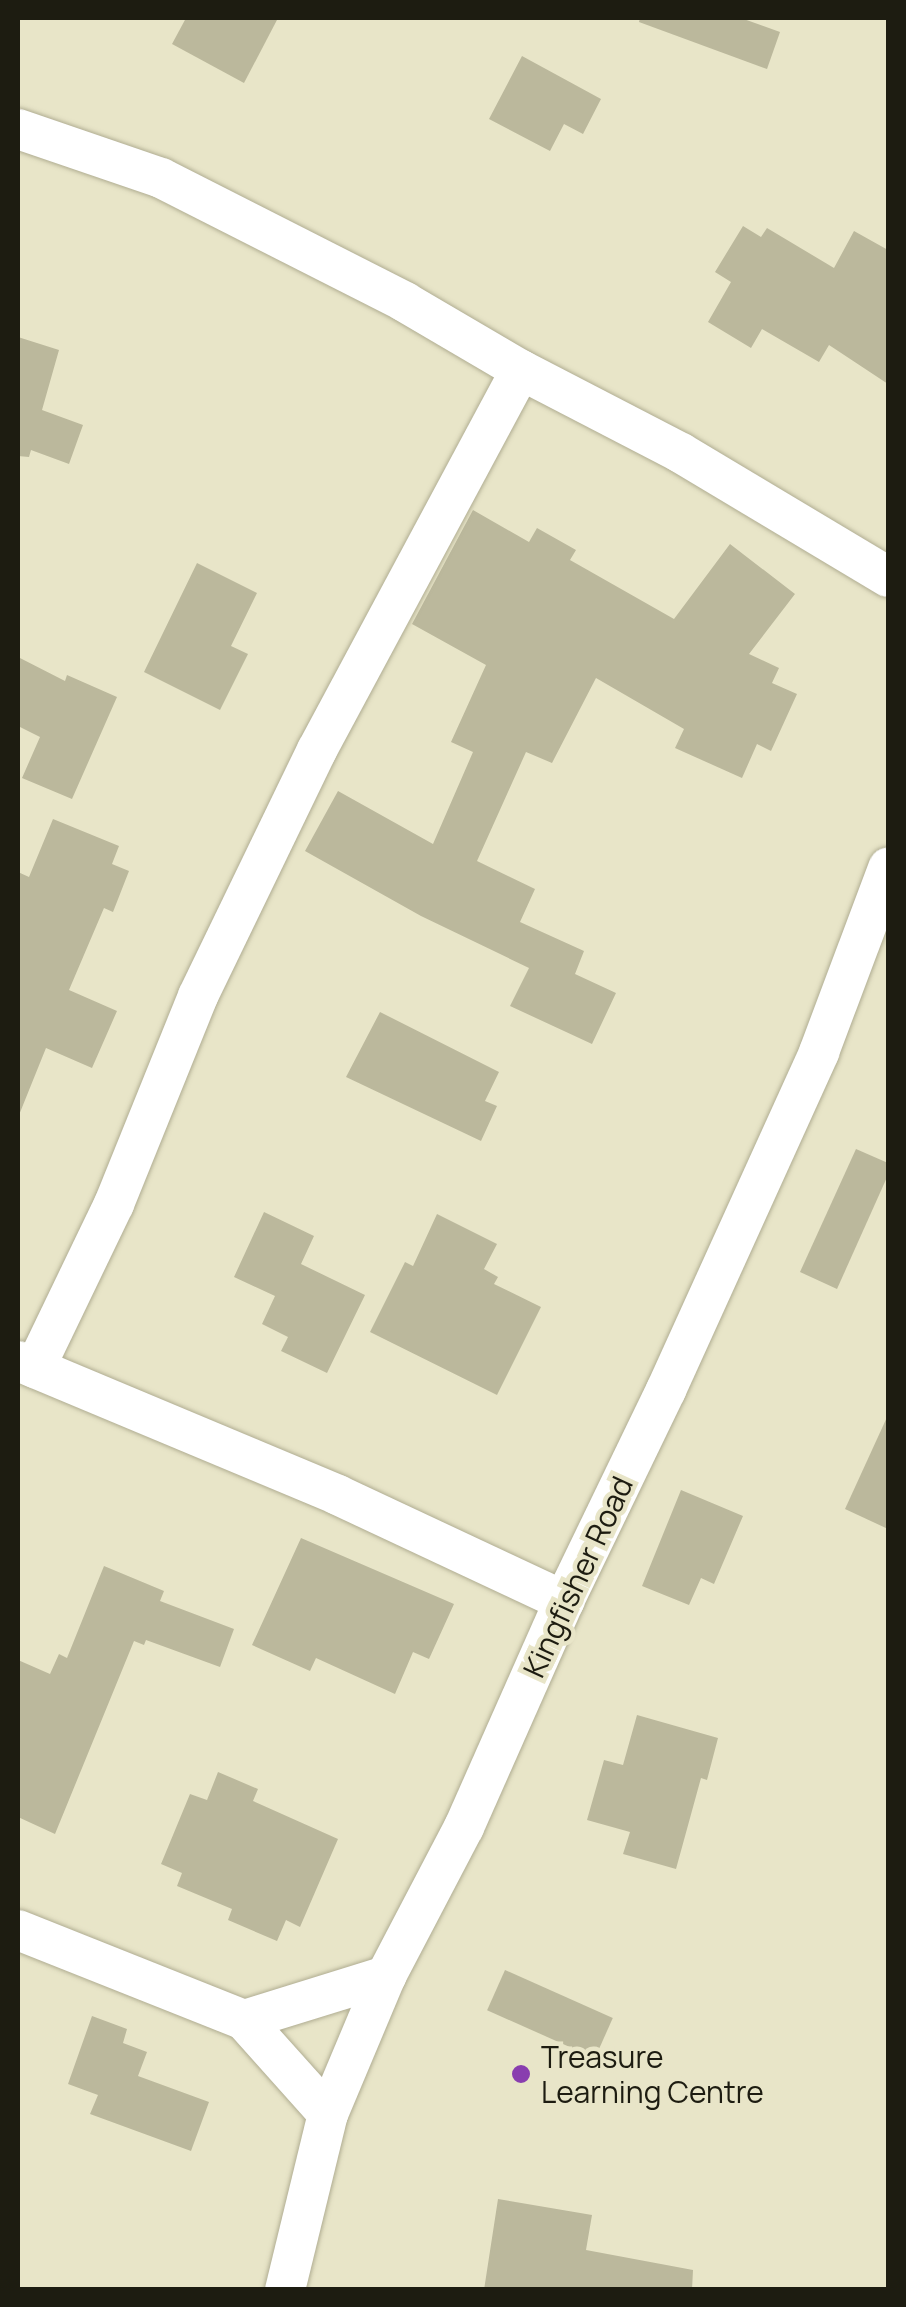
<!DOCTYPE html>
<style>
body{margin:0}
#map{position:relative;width:906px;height:2307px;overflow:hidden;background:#e8e5c8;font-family:Manrope,sans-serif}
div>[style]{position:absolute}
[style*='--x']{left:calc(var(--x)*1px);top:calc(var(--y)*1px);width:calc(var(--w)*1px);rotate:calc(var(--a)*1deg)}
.building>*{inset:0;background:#bbb89c;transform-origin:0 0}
.roads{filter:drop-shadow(0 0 2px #b0ad92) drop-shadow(0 0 2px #b0ad92)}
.minor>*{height:40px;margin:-20px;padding:0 20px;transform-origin:20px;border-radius:20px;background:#fff}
.dots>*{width:28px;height:28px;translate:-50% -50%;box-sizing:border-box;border:5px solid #e8e5c8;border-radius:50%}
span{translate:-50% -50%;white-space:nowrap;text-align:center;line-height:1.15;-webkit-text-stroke:9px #e8e5c8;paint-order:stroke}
.street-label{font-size:30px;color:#1d1c11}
.poi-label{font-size:30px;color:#1d1c11}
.left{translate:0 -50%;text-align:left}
.frame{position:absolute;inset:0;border:20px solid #1d1c11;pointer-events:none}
</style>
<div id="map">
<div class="building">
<i style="clip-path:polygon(186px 18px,278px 18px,244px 83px,172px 44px)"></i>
<i style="clip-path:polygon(640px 18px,741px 18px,780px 32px,767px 69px,639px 22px)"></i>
<i style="clip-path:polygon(522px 56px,601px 99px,583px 134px,564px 124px,550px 151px,489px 119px)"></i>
<i style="clip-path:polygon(743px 226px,761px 237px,767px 228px,834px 268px,854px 231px,888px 250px,888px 384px,829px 345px,819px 362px,762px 329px,751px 348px,708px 322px,731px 282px,715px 272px)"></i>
<i style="clip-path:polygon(18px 337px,59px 350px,42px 410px,83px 425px,69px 464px,31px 450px,29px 457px,18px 456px)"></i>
<i style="clip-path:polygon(473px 510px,529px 542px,537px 528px,576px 550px,570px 560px,674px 619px,730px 544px,795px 594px,749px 654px,779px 668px,772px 683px,797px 694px,771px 751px,757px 744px,742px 778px,675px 748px,684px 729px,596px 678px,552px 763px,526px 752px,477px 861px,535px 889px,520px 922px,584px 951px,575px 974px,616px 993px,592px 1044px,510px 1006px,529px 968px,421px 916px,305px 851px,338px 791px,433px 844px,473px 752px,451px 742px,486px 665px,412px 624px)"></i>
<i style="clip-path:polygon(197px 563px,257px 593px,231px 646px,248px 654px,220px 710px,144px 672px)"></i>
<i style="clip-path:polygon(18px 657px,65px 681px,67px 675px,117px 697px,72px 799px,22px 778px,40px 737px,18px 726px)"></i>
<i style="clip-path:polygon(53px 819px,119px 846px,112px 864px,129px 871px,113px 912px,104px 908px,69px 990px,117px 1011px,92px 1068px,46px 1048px,19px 1115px,18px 872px,29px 877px)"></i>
<i style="clip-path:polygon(380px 1012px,499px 1072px,485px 1101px,497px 1106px,481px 1141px,346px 1077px)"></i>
<i style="clip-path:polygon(856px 1149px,888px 1163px,888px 1175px,837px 1289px,800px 1272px)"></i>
<i style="clip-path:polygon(264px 1212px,314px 1236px,301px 1264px,365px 1295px,327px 1373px,281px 1351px,288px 1337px,262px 1324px,275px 1296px,234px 1277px)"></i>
<i style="clip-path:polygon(437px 1214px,497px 1244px,484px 1269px,498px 1277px,494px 1284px,541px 1307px,497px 1395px,370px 1332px,405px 1262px,413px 1266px)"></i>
<i style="clip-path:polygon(888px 1415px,888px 1529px,845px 1509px)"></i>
<i style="clip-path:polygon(681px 1490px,743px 1516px,714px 1584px,701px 1578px,689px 1605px,642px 1586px)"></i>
<i style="clip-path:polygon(301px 1538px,454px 1604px,429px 1659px,413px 1652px,395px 1694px,316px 1658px,310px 1671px,252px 1645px)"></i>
<i style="clip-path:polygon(104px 1566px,164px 1591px,160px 1601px,234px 1629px,220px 1667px,146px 1640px,144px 1645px,134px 1641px,55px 1834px,18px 1817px,18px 1660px,50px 1674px,59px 1654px,67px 1658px)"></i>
<i style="clip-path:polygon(637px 1715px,718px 1738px,707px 1780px,701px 1778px,676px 1869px,623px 1854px,630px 1832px,587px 1820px,604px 1760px,623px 1765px)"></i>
<i style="clip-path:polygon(218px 1772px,258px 1789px,253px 1801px,338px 1839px,300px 1927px,286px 1920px,277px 1941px,228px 1920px,232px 1909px,177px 1886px,182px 1873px,161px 1864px,190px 1794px,207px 1800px)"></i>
<i style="left:505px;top:1970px;width:118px;height:44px;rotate:24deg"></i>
<i style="clip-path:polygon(92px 2016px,127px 2029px,123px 2043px,147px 2052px,138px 2076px,209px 2102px,191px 2151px,90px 2114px,98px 2095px,68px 2084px)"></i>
<i style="clip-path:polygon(498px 2199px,592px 2215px,586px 2250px,693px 2270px,692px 2290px,484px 2290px)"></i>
</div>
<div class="roads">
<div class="minor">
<i style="--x:18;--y:129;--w:151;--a:18.9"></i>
<i style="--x:161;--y:178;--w:274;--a:26.9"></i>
<i style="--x:405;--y:302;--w:134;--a:30.4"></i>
<i style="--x:521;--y:370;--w:180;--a:27.4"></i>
<i style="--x:681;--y:453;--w:241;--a:30.9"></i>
<i style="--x:18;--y:1361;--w:347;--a:22.7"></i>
<i style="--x:338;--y:1495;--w:250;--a:25.1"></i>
<i style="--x:35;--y:1368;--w:182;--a:-64.3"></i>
<i style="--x:114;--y:1204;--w:224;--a:-68"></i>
<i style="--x:198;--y:996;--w:273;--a:-64.2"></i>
<i style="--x:317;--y:750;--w:431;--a:-61.8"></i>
<i style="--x:18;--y:1930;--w:243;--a:21.7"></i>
<i style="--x:244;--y:2020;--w:126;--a:48.2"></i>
<i style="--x:244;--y:2020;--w:149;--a:-17.2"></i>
<i style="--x:285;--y:2290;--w:181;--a:-76.3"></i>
<i style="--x:328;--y:2114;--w:150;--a:-67.2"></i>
<i style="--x:386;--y:1976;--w:168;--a:-62.4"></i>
<i style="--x:464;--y:1827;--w:247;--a:-66.1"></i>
<i style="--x:564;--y:1601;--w:234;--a:-64.2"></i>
<i style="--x:666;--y:1390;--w:371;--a:-65.6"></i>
<i style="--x:819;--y:1052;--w:197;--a:-69.4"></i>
</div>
</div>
<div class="dots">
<i style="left:521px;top:2074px;background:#893eaf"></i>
</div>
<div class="street-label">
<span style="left:578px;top:1577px;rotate:-65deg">Kingfisher Road</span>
</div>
<div class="poi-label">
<span class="left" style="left:541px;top:2074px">Treasure<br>Learning Centre</span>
</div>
<div class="frame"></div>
</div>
